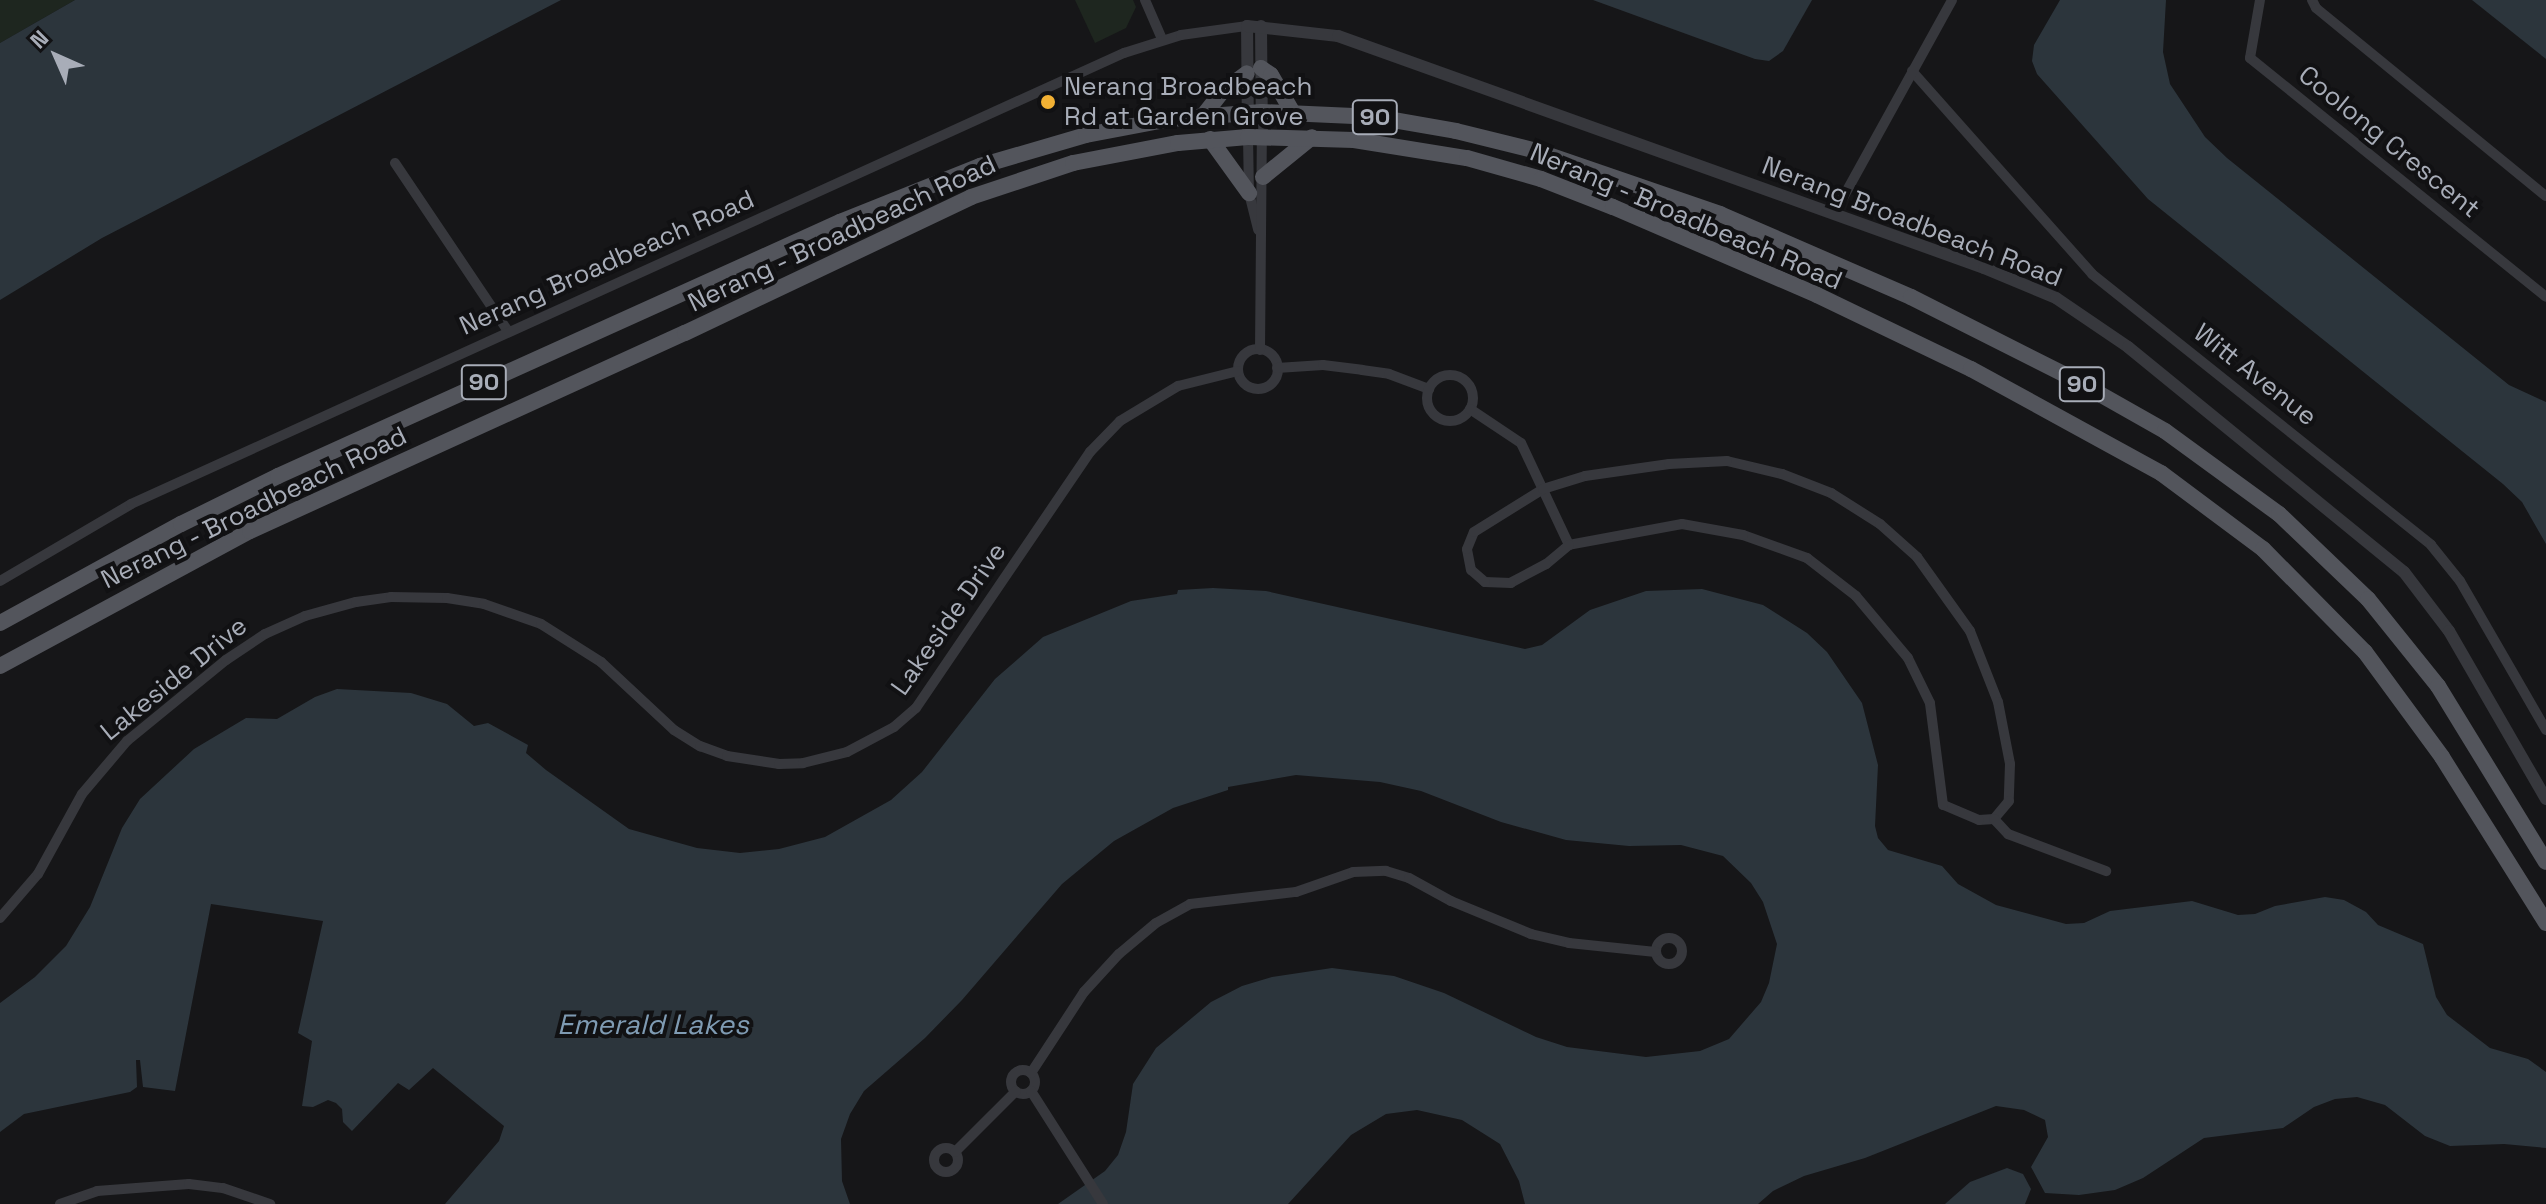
<!DOCTYPE html>
<style>
body{margin:0}
#map{position:relative;width:2546px;height:1204px;overflow:hidden;background:#161618;font-family:"Space Grotesk",sans-serif}
div>[style]{position:absolute}
[style*='--x']{left:calc(var(--x)*1px);top:calc(var(--y)*1px);width:calc(var(--w)*1px);rotate:calc(var(--a)*1deg)}
.green>*{inset:0;background:#1e261f}
.water>*{inset:0;background:#2c353c}
.minor>*{height:10px;margin:-5px;padding:0 5px;transform-origin:5px;border-radius:5px;background:#37383d}
.minor>.ring{margin:-5px;padding:0;box-sizing:content-box;background:none;border:10px solid #37383d;border-radius:50%}
.tertiary>*{height:12px;margin:-6px;padding:0 6px;transform-origin:6px;border-radius:6px;background:#37383d}
.primary>*{height:16px;margin:-8px;padding:0 8px;transform-origin:8px;border-radius:8px;background:#53555c}
.dots>*{width:22px;height:22px;translate:-50% -50%;box-sizing:border-box;border:4px solid #111113;border-radius:50%}
span{translate:-50% -50%;white-space:nowrap;text-align:center;line-height:1.15;-webkit-text-stroke:8px #111113;paint-order:stroke}
.shield-label span{padding:2px 6px;background:#111113;border:2px solid;border-radius:6px;-webkit-text-stroke-width:0}
.shield-label{font-size:24px;color:#a8adb8;font-weight:700}
.poi-label{font-size:26px;color:#a8adb8}
.left{translate:0 -50%;text-align:left}
.street-label{font-size:26px;color:#a8adb8}
.water-label{font-size:28px;color:#7f9bb3;font-style:italic}
.north{position:absolute;left:16px;top:16px;width:80px;height:80px;-webkit-text-stroke:6px #111113;paint-order:stroke;rotate:315deg;font-size:22px;font-weight:700;line-height:32px;text-align:center;color:#a8adb8}
.north::after{content:'';display:block;margin:auto;width:28px;height:36px;background:#a8adb8;clip-path:polygon(50% 0,100% 100%,50% 72%,0 100%)}
</style>
<div id="map">
<div class="green">
<i style="clip-path:polygon(0 0,75px 0,0 43px)"></i>
<i style="clip-path:polygon(1075px 0,1133px 0,1136px 7px,1126px 28px,1095px 43px)"></i>
</div>
<div class="water">
<i style="clip-path:polygon(75px 0,561px 0,102px 238px,0 300px,0 43px)"></i>
<i style="clip-path:polygon(1593px 0,1812px 0,1783px 51px,1769px 61px,1755px 59px)"></i>
<i style="clip-path:polygon(2060px 0,2166px 0,2163px 52px,2170px 84px,2205px 137px,2227px 158px,2509px 385px,2546px 402px,2546px 544px,2522px 502px,2503px 484px,2148px 199px,2037px 74px,2032px 61px,2034px 45px)"></i>
<i style="clip-path:polygon(2472px 0,2546px 0,2546px 59px)"></i>
<i style="clip-path:polygon(1213px 588px,1266px 591px,1525px 649px,1542px 645px,1590px 610px,1646px 591px,1702px 589px,1763px 605px,1807px 633px,1827px 652px,1862px 703px,1878px 765px,1875px 826px,1878px 838px,1888px 850px,1942px 866px,1958px 884px,1996px 905px,2066px 924px,2084px 923px,2110px 911px,2192px 901px,2238px 915px,2255px 914px,2275px 906px,2325px 897px,2344px 900px,2366px 912px,2378px 925px,2423px 944px,2436px 997px,2447px 1015px,2490px 1048px,2528px 1059px,2546px 1072px,2546px 1148px,2504px 1144px,2450px 1146px,2425px 1136px,2385px 1105px,2357px 1097px,2335px 1099px,2314px 1107px,2283px 1128px,2204px 1138px,2143px 1178px,2115px 1190px,2079px 1195px,2045px 1193px,2031px 1167px,2048px 1137px,2045px 1120px,2024px 1110px,1996px 1106px,1865px 1158px,1804px 1176px,1773px 1191px,1758px 1204px,1525px 1204px,1519px 1181px,1500px 1144px,1462px 1120px,1417px 1110px,1386px 1114px,1351px 1135px,1288px 1204px,1058px 1204px,1105px 1171px,1118px 1155px,1126px 1132px,1133px 1084px,1156px 1048px,1211px 1002px,1242px 986px,1272px 977px,1332px 968px,1394px 976px,1444px 993px,1536px 1037px,1567px 1047px,1646px 1057px,1700px 1051px,1729px 1039px,1761px 1002px,1769px 983px,1777px 944px,1763px 902px,1751px 883px,1723px 856px,1681px 845px,1629px 846px,1566px 840px,1501px 822px,1421px 791px,1380px 782px,1296px 775px,1228px 787px,1228px 790px,1173px 808px,1114px 841px,1062px 884px,962px 1000px,925px 1038px,864px 1091px,850px 1114px,841px 1139px,842px 1181px,850px 1204px,445px 1204px,499px 1141px,504px 1126px,433px 1068px,409px 1090px,398px 1083px,352px 1131px,343px 1122px,342px 1109px,336px 1103px,328px 1100px,313px 1107px,302px 1106px,312px 1041px,298px 1033px,323px 921px,211px 904px,175px 1091px,143px 1087px,140px 1060px,136px 1060px,137px 1087px,130px 1092px,24px 1114px,0 1132px,0 1003px,35px 977px,66px 946px,90px 907px,122px 828px,140px 799px,194px 749px,246px 718px,277px 719px,315px 697px,337px 689px,411px 693px,447px 704px,474px 726px,488px 723px,528px 745px,526px 753px,546px 770px,629px 829px,697px 848px,740px 853px,779px 849px,825px 837px,891px 800px,922px 772px,995px 679px,1043px 637px,1131px 601px,1177px 594px,1178px 590px)"></i>
<i style="clip-path:polygon(2007px 1168px,2023px 1174px,2031px 1189px,2025px 1204px,1945px 1204px,1970px 1182px)"></i>
</div>
<div class="minor">
<i style="--x:1145;--y:0;--w:43;--a:66.4"></i>
<i style="--x:2260;--y:0;--w:59;--a:99.8"></i>
<i style="--x:2250;--y:58;--w:380;--a:38.9"></i>
<i style="--x:2312;--y:0;--w:9;--a:63"></i>
<i style="--x:2316;--y:8;--w:297;--a:39.3"></i>
<i style="--x:1912;--y:71;--w:271;--a:48.4"></i>
<i style="--x:2092;--y:274;--w:434;--a:38.6"></i>
<i style="--x:2431;--y:545;--w:46;--a:51.1"></i>
<i style="--x:2460;--y:581;--w:172;--a:60"></i>
<i style="--x:1248;--y:137;--w:56;--a:89"></i>
<i style="--x:1249;--y:193;--w:38;--a:76"></i>
<i style="--x:395;--y:163;--w:202;--a:56.1"></i>
<i style="--x:1834;--y:214;--w:244;--a:-61.1"></i>
<i class="ring" style="left:1238px;top:349px;width:30px;height:30px"></i>
<i style="--x:1260;--y:350;--w:213;--a:-89.5"></i>
<i style="--x:1277;--y:368;--w:46;--a:-3.7"></i>
<i style="--x:1323;--y:365;--w:39;--a:7"></i>
<i style="--x:1362;--y:370;--w:27;--a:8"></i>
<i style="--x:1389;--y:374;--w:43;--a:20.6"></i>
<i class="ring" style="left:1427px;top:375px;width:36px;height:36px"></i>
<i style="--x:1470;--y:409;--w:61;--a:33.7"></i>
<i style="--x:1521;--y:443;--w:113;--a:64.8"></i>
<i style="--x:1727;--y:461;--w:57;--a:13.3"></i>
<i style="--x:1782;--y:474;--w:53;--a:21.2"></i>
<i style="--x:1831;--y:493;--w:58;--a:32.3"></i>
<i style="--x:1880;--y:524;--w:50;--a:41.7"></i>
<i style="--x:1917;--y:557;--w:91;--a:54.4"></i>
<i style="--x:1970;--y:631;--w:76;--a:68.5"></i>
<i style="--x:1998;--y:702;--w:63;--a:79"></i>
<i style="--x:2010;--y:764;--w:37;--a:92"></i>
<i style="--x:2009;--y:801;--w:23;--a:130"></i>
<i style="--x:1994;--y:819;--w:15;--a:176"></i>
<i style="--x:1979;--y:820;--w:39;--a:-157"></i>
<i style="--x:1943;--y:805;--w:103;--a:-97.3"></i>
<i style="--x:1930;--y:703;--w:50;--a:-116.1"></i>
<i style="--x:1908;--y:658;--w:81;--a:-130"></i>
<i style="--x:1856;--y:596;--w:62;--a:-142.2"></i>
<i style="--x:1807;--y:558;--w:68;--a:-160.2"></i>
<i style="--x:1743;--y:535;--w:62;--a:-169.8"></i>
<i style="--x:1682;--y:524;--w:115;--a:169.5"></i>
<i style="--x:1569;--y:545;--w:30;--a:140"></i>
<i style="--x:1546;--y:564;--w:40;--a:152"></i>
<i style="--x:1511;--y:583;--w:26;--a:-178"></i>
<i style="--x:1485;--y:582;--w:18;--a:-139"></i>
<i style="--x:1471;--y:570;--w:21;--a:-101"></i>
<i style="--x:1467;--y:549;--w:18;--a:-68"></i>
<i style="--x:1474;--y:532;--w:81;--a:-31.9"></i>
<i style="--x:1543;--y:489;--w:44;--a:-17.2"></i>
<i style="--x:1585;--y:476;--w:85;--a:-8.1"></i>
<i style="--x:1669;--y:464;--w:58;--a:-3"></i>
<i style="--x:0;--y:581;--w:152;--a:-30.4"></i>
<i style="--x:131;--y:504;--w:1091;--a:-24.43"></i>
<i style="--x:1124;--y:53;--w:60;--a:-17.5"></i>
<i style="--x:1181;--y:35;--w:67;--a:-7.8"></i>
<i style="--x:1994;--y:819;--w:21;--a:47"></i>
<i style="--x:2008;--y:834;--w:105;--a:20.7"></i>
<i style="--x:0;--y:918;--w:58;--a:-49.2"></i>
<i style="--x:38;--y:874;--w:91;--a:-61.2"></i>
<i style="--x:82;--y:794;--w:70;--a:-49.7"></i>
<i style="--x:127;--y:741;--w:128;--a:-39.3"></i>
<i style="--x:226;--y:660;--w:47;--a:-33.7"></i>
<i style="--x:265;--y:634;--w:44;--a:-24.2"></i>
<i style="--x:305;--y:616;--w:53;--a:-15.4"></i>
<i style="--x:356;--y:602;--w:35;--a:-8"></i>
<i style="--x:391;--y:597;--w:56;--a:1"></i>
<i style="--x:447;--y:598;--w:37;--a:9"></i>
<i style="--x:484;--y:604;--w:60;--a:19.3"></i>
<i style="--x:541;--y:624;--w:71;--a:32.3"></i>
<i style="--x:601;--y:662;--w:100;--a:43"></i>
<i style="--x:674;--y:730;--w:31;--a:32"></i>
<i style="--x:700;--y:746;--w:29;--a:20"></i>
<i style="--x:727;--y:756;--w:53;--a:8.7"></i>
<i style="--x:779;--y:764;--w:24;--a:-2"></i>
<i style="--x:803;--y:763;--w:45;--a:-14"></i>
<i style="--x:847;--y:752;--w:53;--a:-28"></i>
<i style="--x:894;--y:727;--w:29;--a:-41"></i>
<i style="--x:916;--y:708;--w:310;--a:-55.8"></i>
<i style="--x:1090;--y:452;--w:43;--a:-45.9"></i>
<i style="--x:1120;--y:421;--w:68;--a:-31.1"></i>
<i style="--x:1178;--y:386;--w:62;--a:-14"></i>
<i class="ring" style="left:1656px;top:938px;width:16px;height:16px"></i>
<i class="ring" style="left:1011px;top:1070px;width:14px;height:14px"></i>
<i style="--x:1031;--y:1073;--w:97;--a:-56.8"></i>
<i style="--x:1084;--y:992;--w:52;--a:-47.4"></i>
<i style="--x:1119;--y:954;--w:48;--a:-40"></i>
<i style="--x:1156;--y:923;--w:39;--a:-29"></i>
<i style="--x:1190;--y:904;--w:107;--a:-6.5"></i>
<i style="--x:1296;--y:892;--w:60;--a:-19.3"></i>
<i style="--x:1353;--y:872;--w:33;--a:-2"></i>
<i style="--x:1386;--y:871;--w:24;--a:17"></i>
<i style="--x:1409;--y:878;--w:48;--a:28.7"></i>
<i style="--x:1451;--y:901;--w:87;--a:22.4"></i>
<i style="--x:1531;--y:934;--w:39;--a:13"></i>
<i style="--x:1569;--y:943;--w:87;--a:5.9"></i>
<i style="--x:1031;--y:1091;--w:134;--a:57.5"></i>
<i class="ring" style="left:934px;top:1148px;width:14px;height:14px"></i>
<i style="--x:955;--y:1152;--w:86;--a:-45"></i>
<i style="--x:60;--y:1204;--w:39;--a:-19"></i>
<i style="--x:97;--y:1191;--w:92;--a:-4.4"></i>
<i style="--x:189;--y:1184;--w:34;--a:7"></i>
<i style="--x:223;--y:1188;--w:50;--a:18.8"></i>
</div>
<div class="tertiary">
<i style="--x:1261;--y:26;--w:111;--a:89.5"></i>
<i style="--x:1248;--y:137;--w:111;--a:-90.5"></i>
<i style="--x:1247;--y:26;--w:92;--a:6.3"></i>
<i style="--x:1338;--y:36;--w:686;--a:19.75"></i>
<i style="--x:1984;--y:268;--w:78;--a:22.6"></i>
<i style="--x:2056;--y:298;--w:87;--a:34.2"></i>
<i style="--x:2128;--y:347;--w:356;--a:39.2"></i>
<i style="--x:2404;--y:572;--w:74;--a:52.7"></i>
<i style="--x:2449;--y:631;--w:194;--a:60"></i>
</div>
<div class="primary">
<i style="--x:1261;--y:68;--w:12;--a:35"></i>
<i style="--x:1271;--y:75;--w:44;--a:59.9"></i>
<i style="--x:1203;--y:116;--w:31;--a:-52"></i>
<i style="--x:1222;--y:92;--w:31;--a:-37"></i>
<i style="--x:1210;--y:139;--w:67;--a:54.2"></i>
<i style="--x:1263;--y:177;--w:63;--a:-39.2"></i>
<i style="--x:0;--y:623;--w:206;--a:-28.7"></i>
<i style="--x:181;--y:524;--w:108;--a:-26.3"></i>
<i style="--x:278;--y:476;--w:617;--a:-24.32"></i>
<i style="--x:840;--y:222;--w:151;--a:-21.8"></i>
<i style="--x:980;--y:166;--w:110;--a:-16.3"></i>
<i style="--x:1086;--y:135;--w:86;--a:-10.8"></i>
<i style="--x:1170;--y:119;--w:92;--a:-4.4"></i>
<i style="--x:1262;--y:112;--w:114;--a:2.5"></i>
<i style="--x:1376;--y:117;--w:81;--a:9.9"></i>
<i style="--x:1456;--y:131;--w:83;--a:13.9"></i>
<i style="--x:1537;--y:151;--w:194;--a:19"></i>
<i style="--x:1720;--y:214;--w:208;--a:23.5"></i>
<i style="--x:1911;--y:297;--w:184;--a:26.8"></i>
<i style="--x:2075;--y:380;--w:103;--a:29.5"></i>
<i style="--x:2165;--y:431;--w:141;--a:36.1"></i>
<i style="--x:2279;--y:514;--w:123;--a:43.7"></i>
<i style="--x:2368;--y:599;--w:112;--a:51.2"></i>
<i style="--x:2438;--y:686;--w:206;--a:58.5"></i>
<i style="--x:0;--y:666;--w:284;--a:-28.4"></i>
<i style="--x:250;--y:531;--w:478;--a:-24.5"></i>
<i style="--x:685;--y:333;--w:317;--a:-25.4"></i>
<i style="--x:971;--y:197;--w:108;--a:-18.4"></i>
<i style="--x:1073;--y:163;--w:107;--a:-10.8"></i>
<i style="--x:1178;--y:143;--w:70;--a:-4.9"></i>
<i style="--x:1248;--y:137;--w:106;--a:1.6"></i>
<i style="--x:1354;--y:140;--w:114;--a:9.1"></i>
<i style="--x:1467;--y:158;--w:77;--a:15.8"></i>
<i style="--x:1541;--y:179;--w:77;--a:21.3"></i>
<i style="--x:1613;--y:207;--w:222;--a:23.3"></i>
<i style="--x:1817;--y:295;--w:171;--a:25.7"></i>
<i style="--x:1971;--y:369;--w:217;--a:28.7"></i>
<i style="--x:2161;--y:473;--w:127;--a:36.7"></i>
<i style="--x:2263;--y:549;--w:145;--a:45.3"></i>
<i style="--x:2365;--y:652;--w:130;--a:53.7"></i>
<i style="--x:2442;--y:757;--w:196;--a:57.9"></i>
</div>
<div class="dots">
<i style="left:1048px;top:102px;background:#f2b134"></i>
</div>
<div class="shield-label">
<span style="left:1375px;top:117px">90</span>
<span style="left:484px;top:382px">90</span>
<span style="left:2082px;top:384px">90</span>
</div>
<div class="poi-label">
<span class="left" style="left:1064px;top:102px">Nerang Broadbeach<br>Rd at Garden Grove</span>
</div>
<div class="street-label">
<span style="left:2389px;top:142px;rotate:39deg">Coolong Crescent</span>
<span style="left:1686px;top:217px;rotate:23deg">Nerang - Broadbeach Road</span>
<span style="left:1912px;top:222px;rotate:21deg">Nerang Broadbeach Road</span>
<span style="left:842px;top:234px;rotate:-25deg">Nerang - Broadbeach Road</span>
<span style="left:607px;top:263px;rotate:-24deg">Nerang Broadbeach Road</span>
<span style="left:2255px;top:375px;rotate:38deg">Witt Avenue</span>
<span style="left:254px;top:508px;rotate:-26deg">Nerang - Broadbeach Road</span>
<span style="left:949px;top:619px;rotate:-55deg">Lakeside Drive</span>
<span style="left:174px;top:679px;rotate:-39deg">Lakeside Drive</span>
</div>
<div class="water-label">
<span style="left:653px;top:1024px">Emerald Lakes</span>
</div>
<div class="north">N</div>
</div>
